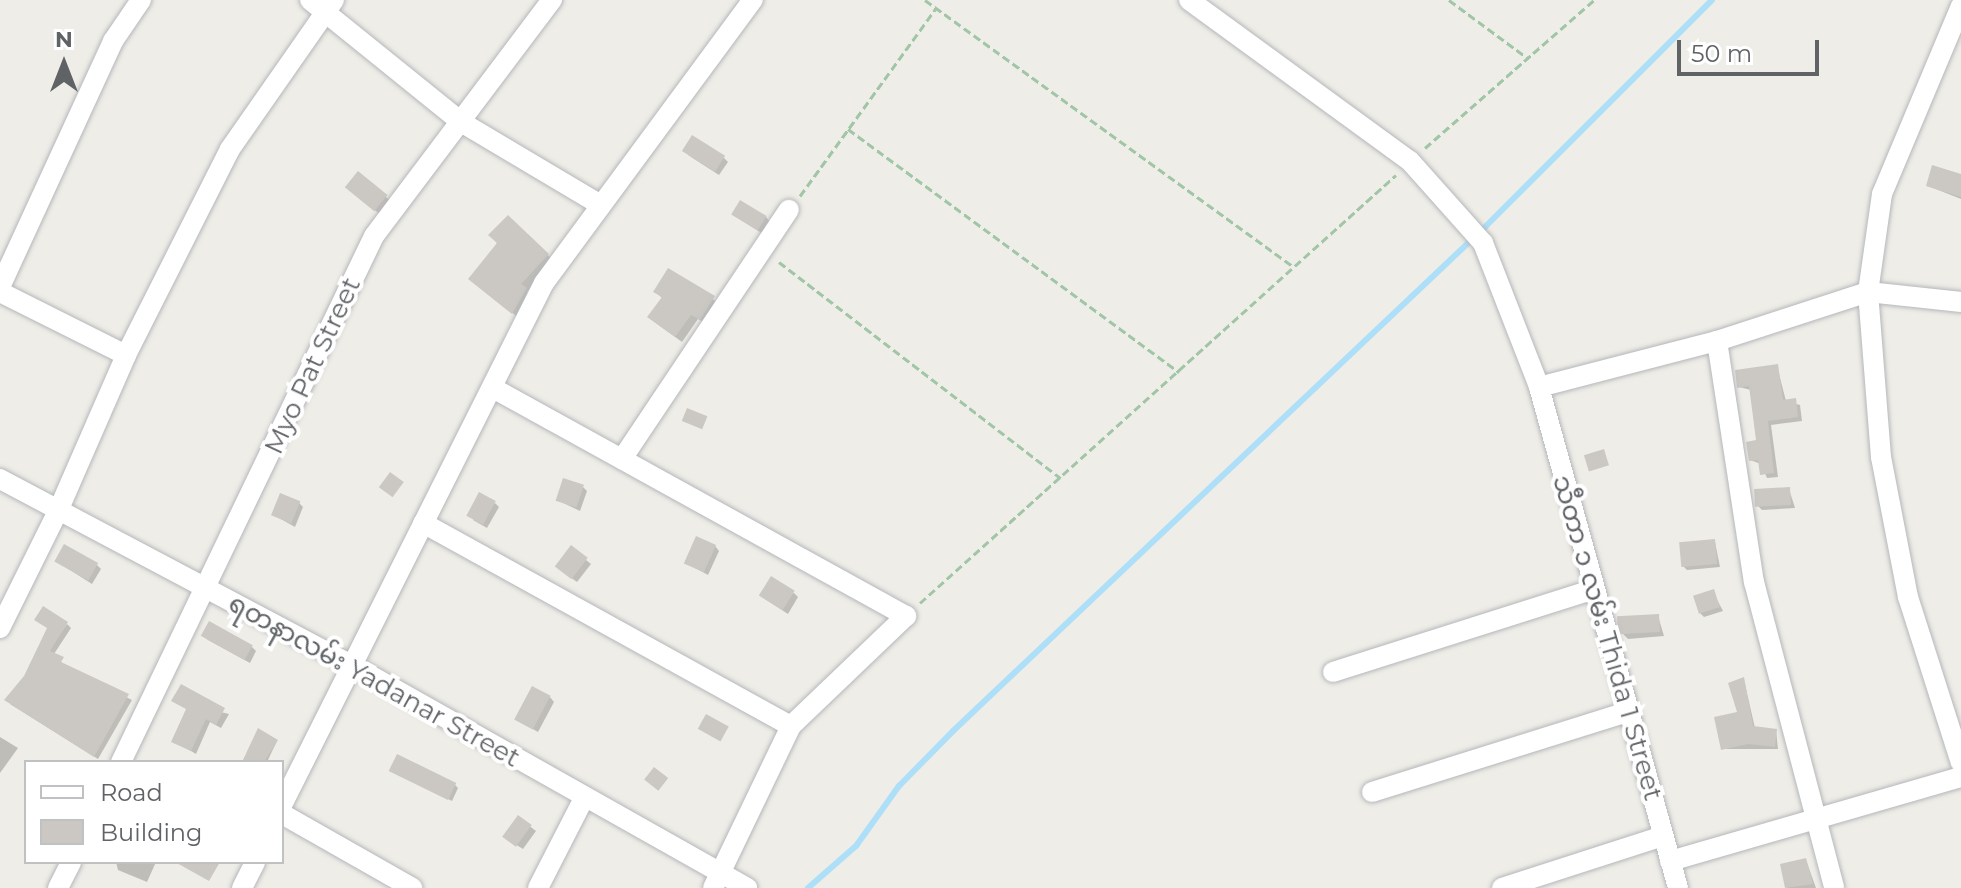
<!DOCTYPE html>
<meta charset="utf-8">
<style>
body{margin:0}
#map{position:relative;width:1961px;height:888px;overflow:hidden;background:#efede7;font-family:Montserrat,"Noto Sans Myanmar",sans-serif}
div>[style]{position:absolute}
[style*='--x']{left:calc(var(--x)*1px);top:calc(var(--y)*1px);width:calc(var(--w)*1px);rotate:calc(var(--a)*1deg)}
.shadow>*{inset:0;background:#0003}
.stream>*{height:6px;margin:-3px;padding:0 3px;transform-origin:3px;border-radius:3px;background:#aedff9}
.building>*{inset:0;background:#cbc8c3;transform-origin:0 0}
.path>*{height:3px;margin-top:-1.5px;transform-origin:0;background:repeating-linear-gradient(90deg,#a0c6a7 0 8px,transparent 0 12px)}
.roads{filter:drop-shadow(0 0 2px #b4b7bb) drop-shadow(0 0 2px #b4b7bb)}
.street>*{height:20px;margin:-10px;padding:0 10px;transform-origin:10px;border-radius:10px;background:#fff}
span{translate:-50% -50%;white-space:nowrap;text-align:center;line-height:1.15;-webkit-text-stroke:8px #fff;paint-order:stroke}
.street-label{font-size:26px;color:#5f6366}
.legend{position:absolute;left:24px;top:760px;width:260px;height:104px;box-sizing:border-box;background:#fff;border:2px solid #bfc1c2;margin:0;padding:10px 14px;list-style:none;font-size:24px;color:#5f6366}
.legend li{display:flex;align-items:center;gap:16px;height:40px}
.legend b{width:40px;border:2px solid #bfc1c2}
.north{position:absolute;left:24px;top:24px;width:80px;height:80px;-webkit-text-stroke:6px #fff;paint-order:stroke;rotate:0deg;font-size:22px;font-weight:700;line-height:32px;text-align:center;color:#5f6366}
.north::after{content:'';display:block;margin:auto;width:28px;height:36px;background:#5f6366;clip-path:polygon(50% 0,100% 100%,50% 72%,0 100%)}
.scale{position:absolute;left:1677px;top:40px;width:142px;height:36px;box-sizing:border-box;border:4px solid #5f6366;border-top:0;padding-left:10px;font-size:24px;line-height:28px;white-space:nowrap;color:#5f6366;-webkit-text-stroke:6px #fff;paint-order:stroke}
</style>
<div id="map">
<div class="shadow">
<i style="clip-path:polygon(688px 155px,723px 157px,728px 162px,719px 175px)"></i>
<i style="clip-path:polygon(358px 174px,391px 201px,381px 215px,351px 191px)"></i>
<i style="clip-path:polygon(1961px 176px,1961px 199px,1928px 186px)"></i>
<i style="clip-path:polygon(733px 215px,766px 217px,770px 222px,763px 234px)"></i>
<i style="clip-path:polygon(508px 217px,555px 262px,527px 292px,532px 297px,520px 319px,478px 286px)"></i>
<i style="clip-path:polygon(669px 271px,720px 304px,707px 324px,698px 319px,682px 342px,656px 323px,663px 299px,656px 292px)"></i>
<i style="clip-path:polygon(1777px 366px,1786px 401px,1800px 405px,1802px 421px,1771px 425px,1778px 477px,1767px 478px,1761px 464px,1750px 460px,1758px 442px,1751px 390px,1739px 387px)"></i>
<i style="clip-path:polygon(583px 487px,587px 491px,580px 511px,557px 500px)"></i>
<i style="clip-path:polygon(1789px 489px,1795px 508px,1762px 510px,1758px 506px)"></i>
<i style="clip-path:polygon(299px 503px,303px 507px,295px 527px,272px 514px)"></i>
<i style="clip-path:polygon(495px 503px,499px 507px,487px 528px,473px 520px)"></i>
<i style="clip-path:polygon(1715px 542px,1720px 567px,1687px 570px,1682px 565px)"></i>
<i style="clip-path:polygon(715px 546px,719px 551px,708px 575px,686px 563px)"></i>
<i style="clip-path:polygon(586px 560px,591px 564px,577px 582px,562px 571px)"></i>
<i style="clip-path:polygon(56px 561px,97px 565px,101px 569px,92px 584px)"></i>
<i style="clip-path:polygon(1713px 592px,1723px 611px,1704px 617px,1700px 613px)"></i>
<i style="clip-path:polygon(794px 593px,798px 597px,788px 614px,765px 599px)"></i>
<i style="clip-path:polygon(1658px 616px,1664px 636px,1628px 639px,1623px 634px)"></i>
<i style="clip-path:polygon(67px 624px,71px 628px,54px 654px,65px 666px,132px 700px,98px 759px,10px 704px)"></i>
<i style="clip-path:polygon(210px 624px,252px 647px,256px 651px,250px 663px,208px 640px,203px 636px)"></i>
<i style="clip-path:polygon(1744px 680px,1755px 728px,1776px 730px,1778px 749px,1723px 749px,1740px 713px)"></i>
<i style="clip-path:polygon(550px 697px,554px 702px,538px 732px,517px 720px)"></i>
<i style="clip-path:polygon(174px 701px,229px 714px,221px 728px,210px 722px,196px 754px,174px 741px,188px 710px)"></i>
<i style="clip-path:polygon(0 737px,18px 748px,0 773px)"></i>
<i style="clip-path:polygon(277px 741px,267px 762px,251px 762px)"></i>
<i style="clip-path:polygon(392px 771px,455px 785px,458px 788px,452px 801px)"></i>
<i style="clip-path:polygon(519px 818px,536px 831px,523px 849px,510px 841px)"></i>
<i style="clip-path:polygon(1806px 860px,1816px 888px,1787px 888px,1782px 866px)"></i>
<i style="clip-path:polygon(116px 862px,156px 862px,147px 882px,118px 870px)"></i>
</div>
<div class="stream">
<i style="--x:808;--y:888;--w:64;--a:-41.2"></i>
<i style="--x:856;--y:846;--w:74;--a:-54.4"></i>
<i style="--x:899;--y:786;--w:77;--a:-45.5"></i>
<i style="--x:953;--y:731;--w:733;--a:-43.45"></i>
<i style="--x:1485;--y:227;--w:321;--a:-45"></i>
</div>
<div class="building">
<i style="left:692px;top:135px;width:39px;height:19px;rotate:32deg"></i>
<i style="clip-path:polygon(1932px 165px,1961px 174px,1961px 197px,1926px 186px)"></i>
<i style="left:358px;top:171px;width:38px;height:21px;rotate:39deg"></i>
<i style="left:740px;top:200px;width:31px;height:17px;rotate:31deg"></i>
<i style="clip-path:polygon(508px 215px,549px 254px,521px 284px,527px 288px,512px 314px,468px 279px,497px 243px,488px 235px)"></i>
<i style="clip-path:polygon(668px 268px,715px 296px,700px 320px,691px 315px,675px 337px,647px 317px,662px 297px,653px 292px)"></i>
<i style="clip-path:polygon(1778px 364px,1783px 400px,1796px 398px,1798px 417px,1768px 421px,1774px 473px,1760px 475px,1758px 460px,1749px 461px,1746px 442px,1756px 440px,1749px 386px,1737px 388px,1735px 370px)"></i>
<i style="left:687px;top:408px;width:22px;height:14px;rotate:22deg"></i>
<i style="left:1604px;top:449px;width:17px;height:21px;rotate:73deg"></i>
<i style="left:390px;top:472px;width:17px;height:19px;rotate:36deg"></i>
<i style="left:563px;top:478px;width:22px;height:24px;rotate:18deg"></i>
<i style="left:1790px;top:487px;width:18px;height:36px;rotate:87deg"></i>
<i style="left:479px;top:492px;width:19px;height:27px;rotate:28deg"></i>
<i style="left:280px;top:493px;width:22px;height:24px;rotate:22deg"></i>
<i style="left:696px;top:536px;width:22px;height:30px;rotate:24deg"></i>
<i style="left:1715px;top:539px;width:25px;height:36px;rotate:85deg"></i>
<i style="left:64px;top:544px;width:39px;height:20px;rotate:29deg"></i>
<i style="left:571px;top:545px;width:21px;height:27px;rotate:37deg"></i>
<i style="left:771px;top:576px;width:28px;height:23px;rotate:32deg"></i>
<i style="left:1714px;top:589px;width:19px;height:22px;rotate:72deg"></i>
<i style="clip-path:polygon(43px 606px,68px 622px,50px 651px,64px 657px,61px 662px,129px 694px,94px 757px,4px 700px,24px 676px,47px 628px,34px 620px)"></i>
<i style="left:1659px;top:614px;width:18px;height:42px;rotate:87deg"></i>
<i style="left:209px;top:621px;width:50px;height:17px;rotate:29deg"></i>
<i style="clip-path:polygon(1744px 677px,1753px 726px,1777px 729px,1775px 747px,1748px 744px,1721px 750px,1714px 717px,1737px 712px,1728px 683px)"></i>
<i style="clip-path:polygon(181px 684px,225px 708px,216px 725px,206px 719px,191px 751px,171px 742px,186px 709px,171px 701px)"></i>
<i style="left:532px;top:686px;width:21px;height:38px;rotate:28deg"></i>
<i style="left:706px;top:714px;width:26px;height:17px;rotate:29deg"></i>
<i style="clip-path:polygon(258px 728px,278px 740px,264px 762px,242px 762px)"></i>
<i style="left:397px;top:754px;width:66px;height:19px;rotate:26deg"></i>
<i style="left:654px;top:767px;width:18px;height:16px;rotate:38deg"></i>
<i style="left:518px;top:815px;width:17px;height:27px;rotate:36deg"></i>
<i style="clip-path:polygon(1806px 858px,1813px 884px,1785px 888px,1780px 864px)"></i>
<i style="clip-path:polygon(175px 862px,220px 862px,209px 881px)"></i>
</div>
<div class="path">
<i style="--x:925;--y:0;--w:455;--a:35.9"></i>
<i style="--x:1449;--y:0;--w:99;--a:36.4"></i>
<i style="--x:848;--y:129;--w:411;--a:36.3"></i>
<i style="--x:1425;--y:148;--w:225;--a:-41.2"></i>
<i style="--x:800;--y:196;--w:232;--a:-54.1"></i>
<i style="--x:779;--y:262;--w:355;--a:37.5"></i>
<i style="--x:920;--y:603;--w:640;--a:-41.96"></i>
</div>
<div class="roads">
<div class="street">
<i style="--x:310;--y:0;--w:194;--a:38.9"></i>
<i style="--x:461;--y:122;--w:161;--a:30.7"></i>
<i style="--x:1189;--y:0;--w:273;--a:36.1"></i>
<i style="--x:1410;--y:161;--w:110;--a:48.3"></i>
<i style="--x:1483;--y:243;--w:155;--a:68.7"></i>
<i style="--x:1539;--y:387;--w:520;--a:74.49"></i>
<i style="--x:1961;--y:6;--w:204;--a:112.8"></i>
<i style="--x:1882;--y:194;--w:99;--a:98.1"></i>
<i style="--x:1868;--y:292;--w:166;--a:85.5"></i>
<i style="--x:1881;--y:457;--w:143;--a:79.1"></i>
<i style="--x:1908;--y:597;--w:174;--a:72.3"></i>
<i style="--x:0;--y:287;--w:271;--a:-65.3"></i>
<i style="--x:113;--y:41;--w:50;--a:-55.7"></i>
<i style="--x:0;--y:292;--w:141;--a:26.6"></i>
<i style="--x:1717;--y:341;--w:244;--a:81.3"></i>
<i style="--x:1754;--y:582;--w:316;--a:75.3"></i>
<i style="--x:1539;--y:387;--w:184;--a:-14.5"></i>
<i style="--x:1717;--y:341;--w:159;--a:-18"></i>
<i style="--x:1868;--y:292;--w:94;--a:6.1"></i>
<i style="--x:493;--y:388;--w:472;--a:28.9"></i>
<i style="--x:906;--y:616;--w:159;--a:136.3"></i>
<i style="--x:791;--y:726;--w:180;--a:115.7"></i>
<i style="--x:622;--y:459;--w:300;--a:-56.2"></i>
<i style="--x:0;--y:479;--w:396;--a:27.9"></i>
<i style="--x:350;--y:664;--w:456;--a:29.4"></i>
<i style="--x:423;--y:523;--w:420;--a:28.9"></i>
<i style="--x:0;--y:628;--w:131;--a:-63.6"></i>
<i style="--x:58;--y:511;--w:170;--a:-66.4"></i>
<i style="--x:126;--y:355;--w:231;--a:-63.2"></i>
<i style="--x:230;--y:149;--w:182;--a:-55.1"></i>
<i style="--x:1333;--y:672;--w:271;--a:-17.6"></i>
<i style="--x:121;--y:762;--w:584;--a:-64.31"></i>
<i style="--x:374;--y:236;--w:296;--a:-53"></i>
<i style="--x:1372;--y:792;--w:267;--a:-17.4"></i>
<i style="--x:282;--y:805;--w:584;--a:-63.35"></i>
<i style="--x:544;--y:283;--w:352;--a:-53.6"></i>
<i style="--x:282;--y:814;--w:150;--a:29.6"></i>
<i style="--x:1670;--y:861;--w:303;--a:-16.1"></i>
<i style="--x:58;--y:888;--w:29;--a:-63"></i>
<i style="--x:242;--y:888;--w:29;--a:-63"></i>
<i style="--x:538;--y:888;--w:101;--a:-62.9"></i>
<i style="--x:1502;--y:888;--w:169;--a:-17.9"></i>
</div>
</div>
<div class="street-label">
<span style="left:313px;top:366px;rotate:-65deg">Myo Pat Street</span>
<span style="left:1607px;top:638px;rotate:74deg">သီတာ ၁ လမ်း Thida 1 Street</span>
<span style="left:374px;top:681px;rotate:29deg">ရတနာလမ်း Yadanar Street</span>
</div>
<ul class="legend">
<li><b style="height:10px;background:#fff"></b>Road</li>
<li><b style="height:22px;background:#cbc8c3"></b>Building</li>
</ul>
<div class="north">N</div>
<div class="scale">50 m</div>
</div>
